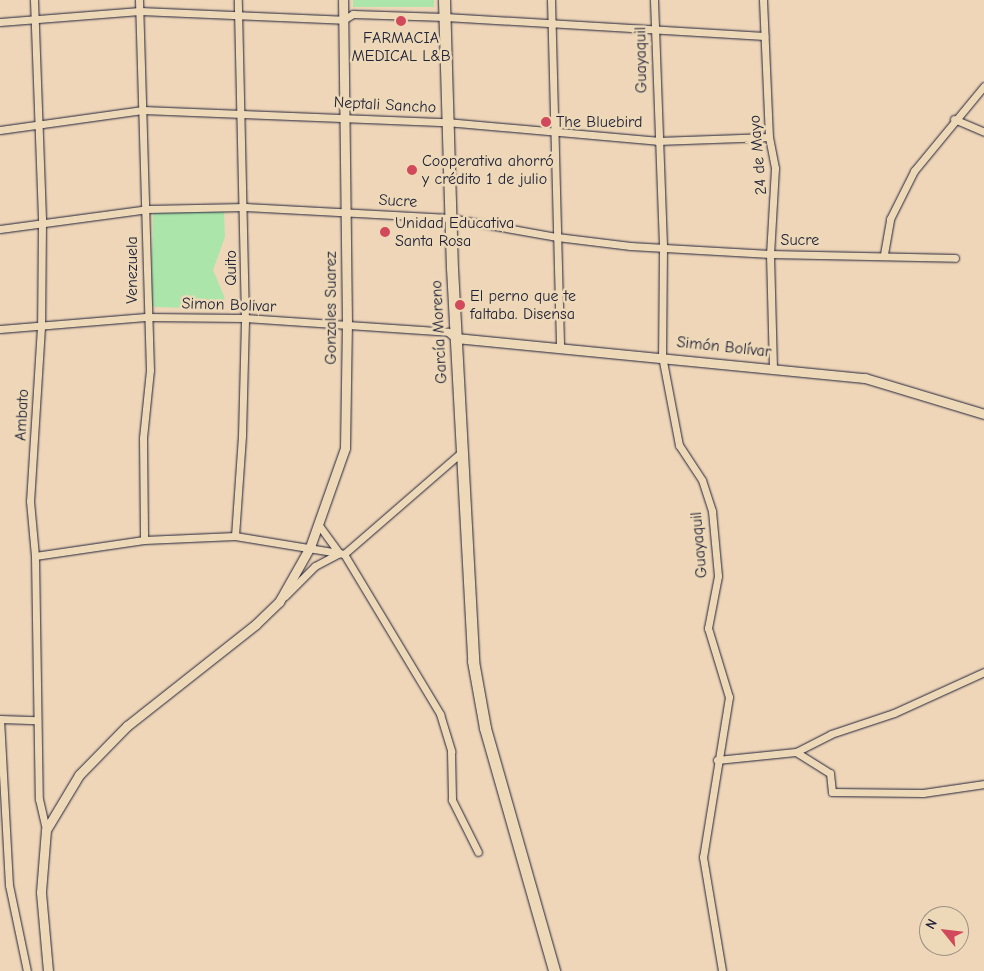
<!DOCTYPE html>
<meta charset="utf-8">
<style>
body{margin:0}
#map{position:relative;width:984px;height:971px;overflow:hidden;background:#efd6b8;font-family:"Comic Neue",sans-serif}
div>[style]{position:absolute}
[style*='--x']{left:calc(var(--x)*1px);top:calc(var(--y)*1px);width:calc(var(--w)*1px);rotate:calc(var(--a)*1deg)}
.green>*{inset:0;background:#ace5aa;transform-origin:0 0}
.roads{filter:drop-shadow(0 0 1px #22223b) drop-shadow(0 0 1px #22223b)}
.minor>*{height:7px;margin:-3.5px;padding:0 3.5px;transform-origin:3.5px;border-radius:3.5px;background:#edd9b7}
.tertiary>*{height:9px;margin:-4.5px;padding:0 4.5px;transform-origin:4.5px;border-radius:4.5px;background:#edd9b7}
.trunk>*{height:11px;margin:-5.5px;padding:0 5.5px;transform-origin:5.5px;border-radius:5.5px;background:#edd9b7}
.dots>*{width:14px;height:14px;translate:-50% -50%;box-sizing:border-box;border:2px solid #edd9b7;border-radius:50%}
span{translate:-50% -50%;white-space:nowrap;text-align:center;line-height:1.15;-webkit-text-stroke:5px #edd9b7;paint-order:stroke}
.poi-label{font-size:16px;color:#22223b}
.left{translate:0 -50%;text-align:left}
.street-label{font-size:16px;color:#22223b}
.north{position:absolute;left:919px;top:906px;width:50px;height:50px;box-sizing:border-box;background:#edd9b7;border:1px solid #9c9085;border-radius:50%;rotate:299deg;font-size:14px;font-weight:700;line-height:20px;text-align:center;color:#22223b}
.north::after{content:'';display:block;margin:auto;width:18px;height:22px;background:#d1495b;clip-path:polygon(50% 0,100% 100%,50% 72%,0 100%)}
</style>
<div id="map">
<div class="green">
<i style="left:353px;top:0;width:81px;height:7px"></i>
<i style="clip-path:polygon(224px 211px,225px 237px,213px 270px,224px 296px,225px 309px,154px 307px,151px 304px,153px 212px)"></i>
</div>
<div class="roads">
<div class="minor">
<i style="--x:34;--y:0;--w:222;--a:87.9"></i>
<i style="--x:42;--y:222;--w:105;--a:90.5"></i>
<i style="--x:41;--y:327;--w:174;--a:93.6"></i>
<i style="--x:30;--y:501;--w:55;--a:84.8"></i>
<i style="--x:35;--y:556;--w:243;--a:89.1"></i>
<i style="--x:39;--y:799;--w:32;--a:77"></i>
<i style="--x:139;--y:0;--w:370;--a:88.3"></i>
<i style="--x:150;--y:370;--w:68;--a:95.9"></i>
<i style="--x:143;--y:438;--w:102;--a:89.4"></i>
<i style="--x:551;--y:0;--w:347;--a:88.5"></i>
<i style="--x:654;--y:0;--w:247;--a:87.9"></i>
<i style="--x:663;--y:247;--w:109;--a:90.5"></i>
<i style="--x:662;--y:356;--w:91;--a:79.2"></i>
<i style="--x:679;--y:445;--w:42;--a:56.7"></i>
<i style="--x:702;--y:480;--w:33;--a:72"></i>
<i style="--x:712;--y:511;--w:65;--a:84.7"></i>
<i style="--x:718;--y:576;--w:53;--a:100.9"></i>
<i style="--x:708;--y:628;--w:72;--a:73.1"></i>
<i style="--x:729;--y:697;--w:162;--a:99.2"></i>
<i style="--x:703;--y:857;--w:116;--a:80.5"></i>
<i style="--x:763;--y:0;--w:137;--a:87.5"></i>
<i style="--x:769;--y:137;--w:32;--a:79"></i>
<i style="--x:775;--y:168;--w:86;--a:93.3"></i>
<i style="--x:770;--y:254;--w:113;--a:88.5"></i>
<i style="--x:0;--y:22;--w:140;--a:-4.5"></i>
<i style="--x:140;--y:11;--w:203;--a:2.5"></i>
<i style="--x:343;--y:20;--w:12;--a:-31"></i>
<i style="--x:353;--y:14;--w:92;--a:1.9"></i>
<i style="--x:445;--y:17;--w:320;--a:3.4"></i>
<i style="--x:954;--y:119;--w:33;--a:23"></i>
<i style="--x:0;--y:130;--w:144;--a:-8"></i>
<i style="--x:143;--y:110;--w:303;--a:2.3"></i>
<i style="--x:446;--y:122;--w:212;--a:5.1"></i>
<i style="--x:657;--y:141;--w:112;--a:-2"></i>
<i style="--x:0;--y:229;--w:148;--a:-7.7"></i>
<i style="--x:147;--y:209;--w:98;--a:-1.2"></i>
<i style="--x:245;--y:207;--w:205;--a:3.1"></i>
<i style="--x:450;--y:218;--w:109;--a:10.1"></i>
<i style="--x:557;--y:237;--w:74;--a:7"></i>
<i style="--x:630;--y:246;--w:140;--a:3.3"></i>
<i style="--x:770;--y:254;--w:185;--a:1.2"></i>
<i style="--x:884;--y:254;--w:36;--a:-80"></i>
<i style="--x:890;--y:219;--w:54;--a:-63.4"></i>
<i style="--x:914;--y:171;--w:110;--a:-50.5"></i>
<i style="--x:0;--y:329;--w:146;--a:-4.7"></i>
<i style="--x:146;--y:317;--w:99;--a:0.6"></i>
<i style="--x:245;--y:318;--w:203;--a:3.9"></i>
<i style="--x:448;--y:332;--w:9;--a:41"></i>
<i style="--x:318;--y:524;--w:36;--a:54"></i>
<i style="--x:235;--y:536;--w:101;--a:-86"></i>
<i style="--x:242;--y:435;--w:117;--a:-88.5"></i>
<i style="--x:245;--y:318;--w:318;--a:-91.3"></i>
<i style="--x:344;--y:554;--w:187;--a:59"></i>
<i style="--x:440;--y:714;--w:39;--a:73"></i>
<i style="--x:451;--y:751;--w:49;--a:88.8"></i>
<i style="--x:452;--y:800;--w:58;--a:63.4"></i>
<i style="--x:35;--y:556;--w:110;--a:-8.4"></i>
<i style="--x:144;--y:540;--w:91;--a:-2.5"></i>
<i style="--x:235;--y:536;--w:105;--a:9.3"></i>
<i style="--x:285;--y:596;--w:42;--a:-45"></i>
<i style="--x:315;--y:566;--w:27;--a:-28"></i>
<i style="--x:339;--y:553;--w:5;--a:11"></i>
<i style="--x:344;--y:554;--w:157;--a:-40.9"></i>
<i style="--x:0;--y:719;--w:166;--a:86.9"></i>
<i style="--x:9;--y:885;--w:88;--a:78.2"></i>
<i style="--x:0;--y:719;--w:37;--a:2"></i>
<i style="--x:796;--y:752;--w:39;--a:-27"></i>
<i style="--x:831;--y:734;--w:66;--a:-18.4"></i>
<i style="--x:894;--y:713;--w:99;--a:-24.5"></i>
<i style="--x:717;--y:760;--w:79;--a:-5.8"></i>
<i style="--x:796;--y:752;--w:40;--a:32"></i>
<i style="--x:830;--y:773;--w:19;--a:84"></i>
<i style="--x:832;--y:792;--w:91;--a:0.6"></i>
<i style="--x:923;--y:793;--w:62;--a:-8.4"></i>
</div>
<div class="tertiary">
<i style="--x:455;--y:338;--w:412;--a:5.6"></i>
<i style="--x:865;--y:378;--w:124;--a:16.8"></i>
<i style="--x:48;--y:971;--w:79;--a:-95.1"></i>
<i style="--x:41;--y:892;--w:62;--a:-85.4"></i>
<i style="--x:46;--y:830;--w:64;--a:-59"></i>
<i style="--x:79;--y:775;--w:69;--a:-45.6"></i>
<i style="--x:127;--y:726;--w:164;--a:-38.3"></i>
<i style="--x:256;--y:624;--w:32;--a:-44"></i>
<i style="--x:279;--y:602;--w:63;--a:-60.6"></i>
<i style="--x:310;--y:547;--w:105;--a:-70.5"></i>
<i style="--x:345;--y:448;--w:125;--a:-89.1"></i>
<i style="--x:347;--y:323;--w:323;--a:-90.7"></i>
</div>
<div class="trunk">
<i style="--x:444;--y:0;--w:268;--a:88.3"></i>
<i style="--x:452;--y:268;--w:394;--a:86.9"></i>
<i style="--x:473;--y:661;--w:68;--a:79.8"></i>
<i style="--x:485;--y:728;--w:253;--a:74.1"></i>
</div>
</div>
<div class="dots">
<i style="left:401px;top:21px;background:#d1495b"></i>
<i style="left:546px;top:122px;background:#d1495b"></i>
<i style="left:412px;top:170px;background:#d1495b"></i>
<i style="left:385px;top:232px;background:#d1495b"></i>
<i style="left:460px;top:305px;background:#d1495b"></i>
</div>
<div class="poi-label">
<span style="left:401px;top:47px">FARMACIA<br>MEDICAL L&amp;B</span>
<span class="left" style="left:556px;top:122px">The Bluebird</span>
<span class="left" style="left:422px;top:170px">Cooperativa ahorró<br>y crédito 1 de julio</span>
<span class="left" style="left:395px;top:232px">Unidad Educativa<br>Santa Rosa</span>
<span class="left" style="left:470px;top:305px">El perno que te<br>faltaba. Disensa</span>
</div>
<div class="street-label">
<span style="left:641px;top:60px;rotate:-91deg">Guayaquil</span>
<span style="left:385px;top:105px;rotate:3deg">Neptali Sancho</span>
<span style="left:758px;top:155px;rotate:-95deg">24 de Mayo</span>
<span style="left:398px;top:201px;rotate:3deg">Sucre</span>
<span style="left:800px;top:240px">Sucre</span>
<span style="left:231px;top:268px;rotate:-90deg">Quito</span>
<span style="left:132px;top:270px;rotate:-90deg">Venezuela</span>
<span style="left:229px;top:305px;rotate:2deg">Simon Bolivar</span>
<span style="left:331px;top:308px;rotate:-90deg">Gonzales Suarez</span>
<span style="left:439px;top:332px;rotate:-93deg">García Moreno</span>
<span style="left:724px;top:347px;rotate:6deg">Simón Bolívar</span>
<span style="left:22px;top:415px;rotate:-87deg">Ambato</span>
<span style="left:699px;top:545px;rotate:-95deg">Guayaquil</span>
</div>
<div class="north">N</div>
</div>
